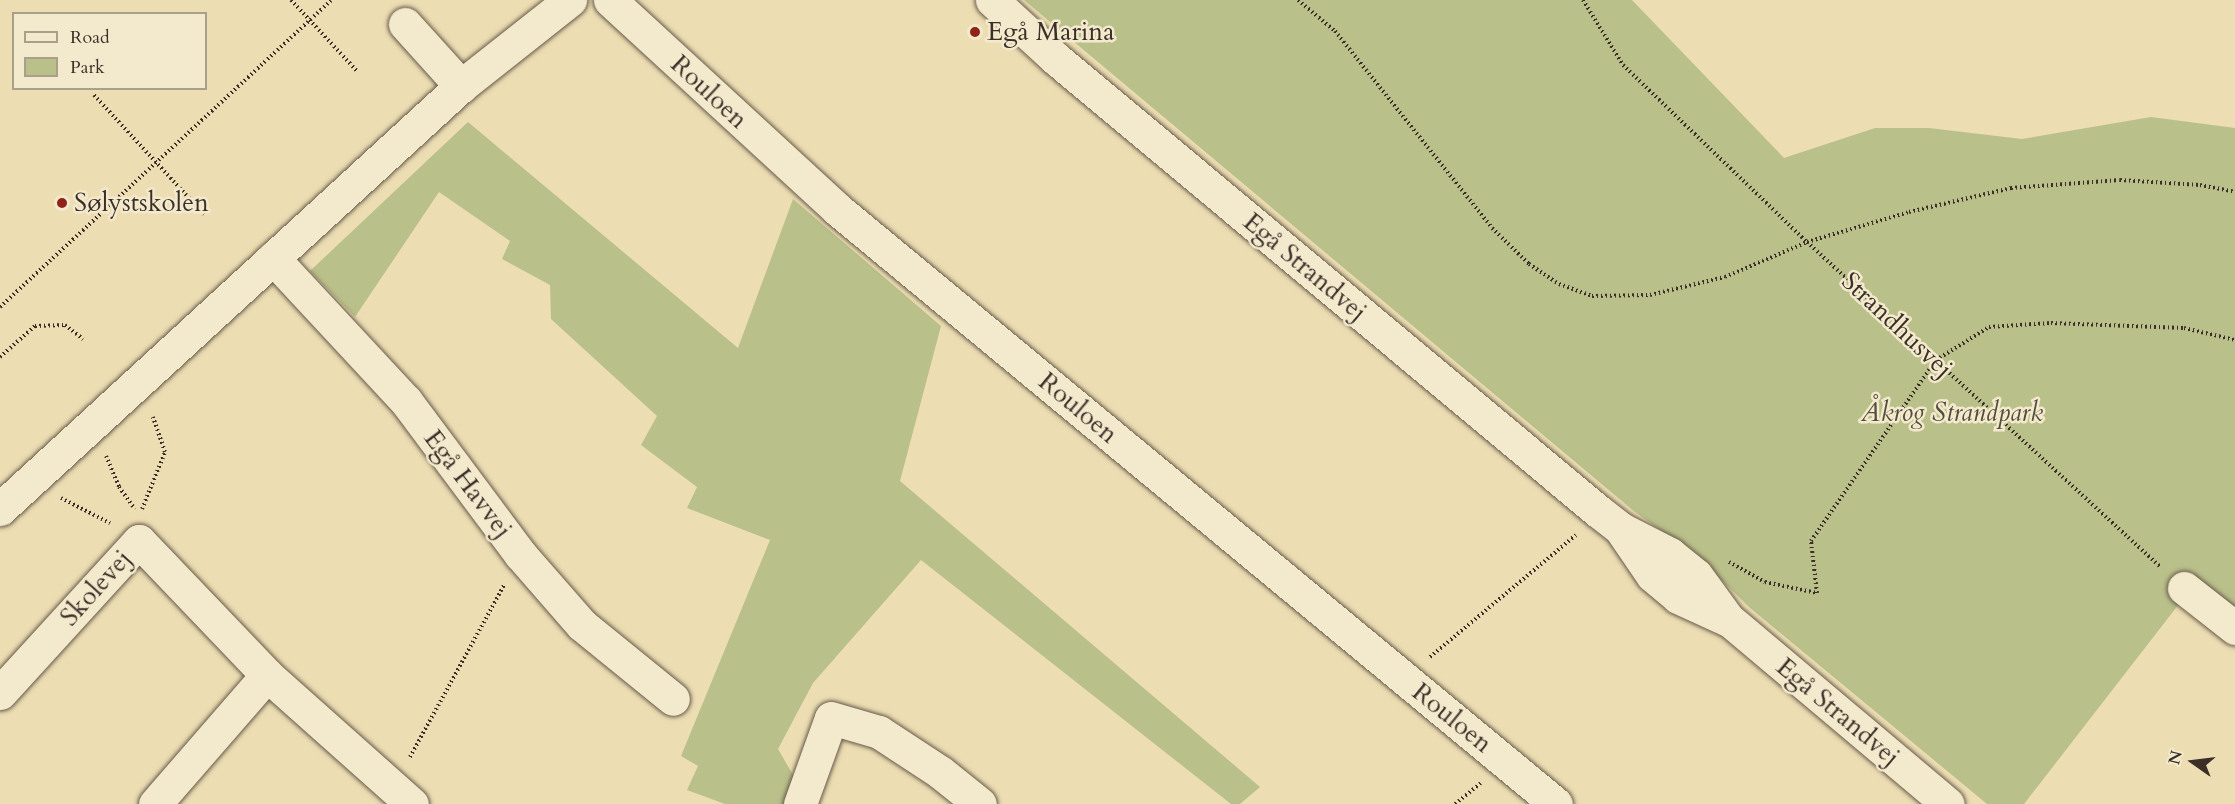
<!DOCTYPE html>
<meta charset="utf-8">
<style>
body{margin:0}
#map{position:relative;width:2235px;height:804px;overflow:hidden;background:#ecddb2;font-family:Cardo,serif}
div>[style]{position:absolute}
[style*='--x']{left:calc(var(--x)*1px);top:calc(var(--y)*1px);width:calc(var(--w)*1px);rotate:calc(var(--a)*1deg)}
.green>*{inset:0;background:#bac08a}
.path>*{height:4px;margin-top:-2px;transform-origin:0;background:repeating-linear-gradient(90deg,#3b2f28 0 1.5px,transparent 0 4.5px)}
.roads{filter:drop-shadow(0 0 2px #675a4a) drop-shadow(0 0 2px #675a4a)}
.minor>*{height:33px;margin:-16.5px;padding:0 16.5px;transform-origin:16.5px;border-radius:16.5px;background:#f3e9cd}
.dots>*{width:16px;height:16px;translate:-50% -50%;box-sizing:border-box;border:3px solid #f3e9cd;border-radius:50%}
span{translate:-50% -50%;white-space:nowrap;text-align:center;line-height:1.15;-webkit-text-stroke:5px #f3e9cd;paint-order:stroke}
.poi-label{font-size:26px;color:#3b2f28}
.left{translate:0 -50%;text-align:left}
.street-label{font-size:26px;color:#3b2f28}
.park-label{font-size:26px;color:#544c3c;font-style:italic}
.legend{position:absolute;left:12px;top:12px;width:195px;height:78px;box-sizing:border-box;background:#f3e9cd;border:2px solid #a99f8b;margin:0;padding:8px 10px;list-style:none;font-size:18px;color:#3b2f28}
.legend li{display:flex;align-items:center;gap:12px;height:30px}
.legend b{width:30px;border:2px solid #a99f8b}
.north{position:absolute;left:2163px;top:732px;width:60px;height:60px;-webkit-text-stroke:4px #f3e9cd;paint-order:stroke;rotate:284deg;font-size:16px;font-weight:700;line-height:24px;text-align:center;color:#3b2f28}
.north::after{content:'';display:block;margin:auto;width:21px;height:27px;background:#3b2f28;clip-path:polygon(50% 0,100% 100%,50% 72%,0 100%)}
</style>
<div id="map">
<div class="green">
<i style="clip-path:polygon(1024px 0,1632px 0,1784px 158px,1875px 128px,1929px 128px,2022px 139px,2151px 117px,2235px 128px,2235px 612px,2196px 582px,2024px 804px,1987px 804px,1749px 607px,1698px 557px,1635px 512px)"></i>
<i style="clip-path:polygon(468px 122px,738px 348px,793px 199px,941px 326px,900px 481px,1260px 787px,1240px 804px,1231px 804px,921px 560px,813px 683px,778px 749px,796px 780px,784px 804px,725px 804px,687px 790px,698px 766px,681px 756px,770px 540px,687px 508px,697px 487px,641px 445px,657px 416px,551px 319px,550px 285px,502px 259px,510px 241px,439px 192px,355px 317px,310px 271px)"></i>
</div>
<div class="path">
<i style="--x:291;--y:0;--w:96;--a:47.1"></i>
<i style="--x:1298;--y:0;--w:48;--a:40"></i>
<i style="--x:1335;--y:31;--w:252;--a:51.4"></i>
<i style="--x:1492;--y:228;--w:52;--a:44.2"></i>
<i style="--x:1529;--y:264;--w:36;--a:34"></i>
<i style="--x:1559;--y:284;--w:35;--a:20"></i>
<i style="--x:1592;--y:296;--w:58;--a:-1"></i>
<i style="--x:1650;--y:295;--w:77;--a:-13.5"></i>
<i style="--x:1725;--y:277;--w:89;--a:-23.1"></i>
<i style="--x:1807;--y:242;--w:106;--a:-16.4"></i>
<i style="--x:1909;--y:212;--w:105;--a:-13.2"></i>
<i style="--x:2011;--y:188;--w:109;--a:-4.2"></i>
<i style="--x:2120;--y:180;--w:80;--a:3.6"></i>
<i style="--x:2200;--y:185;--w:36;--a:11"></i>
<i style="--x:1583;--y:0;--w:76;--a:58.4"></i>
<i style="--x:1623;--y:65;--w:255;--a:43.9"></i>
<i style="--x:1807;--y:242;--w:481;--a:42.6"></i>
<i style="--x:94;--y:95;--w:162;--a:47.3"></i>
<i style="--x:0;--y:307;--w:451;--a:-42.8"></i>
<i style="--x:0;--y:357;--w:47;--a:-41.5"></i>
<i style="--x:35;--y:326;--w:30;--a:-2"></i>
<i style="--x:65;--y:325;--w:23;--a:38"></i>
<i style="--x:106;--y:456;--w:34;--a:67"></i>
<i style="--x:119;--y:487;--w:27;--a:54"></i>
<i style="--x:61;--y:498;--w:55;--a:27"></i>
<i style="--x:142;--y:509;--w:61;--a:-68"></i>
<i style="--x:165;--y:452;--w:37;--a:-109"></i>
<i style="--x:1729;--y:562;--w:41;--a:29.1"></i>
<i style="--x:1765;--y:582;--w:53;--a:11.9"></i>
<i style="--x:1817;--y:593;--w:52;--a:-96.6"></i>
<i style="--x:1811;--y:541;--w:220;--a:-55.4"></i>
<i style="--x:1936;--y:360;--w:62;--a:-31.9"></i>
<i style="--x:1989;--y:327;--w:62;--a:-3.7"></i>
<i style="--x:2051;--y:323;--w:133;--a:2.2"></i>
<i style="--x:2184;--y:328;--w:52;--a:13.2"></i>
<i style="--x:1430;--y:657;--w:190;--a:-39.9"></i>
<i style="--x:410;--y:757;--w:196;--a:-61.3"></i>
<i style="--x:1455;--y:804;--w:33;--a:-39"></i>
</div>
<div class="roads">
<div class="minor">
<i style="--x:610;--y:0;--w:309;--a:42.6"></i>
<i style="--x:837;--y:209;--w:933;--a:39.61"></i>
<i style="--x:992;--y:0;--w:86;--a:42.6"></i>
<i style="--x:1055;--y:58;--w:707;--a:39.84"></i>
<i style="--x:1598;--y:511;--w:29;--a:38"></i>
<i style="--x:1621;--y:529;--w:55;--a:27"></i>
<i style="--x:1670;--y:554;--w:33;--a:39"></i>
<i style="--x:1696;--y:575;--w:54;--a:54"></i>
<i style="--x:1728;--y:619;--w:287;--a:40.1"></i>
<i style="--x:405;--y:24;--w:84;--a:47.9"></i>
<i style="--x:273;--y:258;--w:195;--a:47.1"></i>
<i style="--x:406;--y:401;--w:191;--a:53.3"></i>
<i style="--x:520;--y:554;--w:94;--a:48.9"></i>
<i style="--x:582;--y:625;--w:117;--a:39.1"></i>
<i style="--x:0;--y:509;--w:626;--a:-42.54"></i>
<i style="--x:461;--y:86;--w:139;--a:-38.3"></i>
<i style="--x:1622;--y:531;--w:53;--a:55.7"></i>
<i style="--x:1652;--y:575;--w:34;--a:40"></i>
<i style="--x:1678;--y:597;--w:53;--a:24.6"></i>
<i style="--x:2184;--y:588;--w:65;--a:38.1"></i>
<i style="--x:0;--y:693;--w:206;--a:-47.6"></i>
<i style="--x:139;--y:541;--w:185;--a:46.3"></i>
<i style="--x:267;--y:675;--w:194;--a:41.7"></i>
<i style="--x:155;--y:804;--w:171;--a:-49"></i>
<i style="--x:800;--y:804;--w:91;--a:-70.2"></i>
<i style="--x:831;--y:718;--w:50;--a:16.3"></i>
<i style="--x:879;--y:732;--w:73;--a:33.3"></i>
<i style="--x:940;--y:772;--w:51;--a:38.7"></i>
</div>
</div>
<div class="dots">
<i style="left:975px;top:32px;background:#8f2418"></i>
<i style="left:62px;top:203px;background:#8f2418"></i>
</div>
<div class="poi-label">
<span class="left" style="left:987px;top:32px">Egå Marina</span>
<span class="left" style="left:74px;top:203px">Sølystskolen</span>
</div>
<div class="street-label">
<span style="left:709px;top:92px;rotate:43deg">Rouloen</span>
<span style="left:1305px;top:267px;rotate:40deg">Egå Strandvej</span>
<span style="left:1897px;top:325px;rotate:43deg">Strandhusvej</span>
<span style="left:1078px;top:408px;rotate:40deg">Rouloen</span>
<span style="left:468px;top:484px;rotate:53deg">Egå Havvej</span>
<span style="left:96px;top:588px;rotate:-48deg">Skolevej</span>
<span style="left:1838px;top:712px;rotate:40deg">Egå Strandvej</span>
<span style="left:1452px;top:718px;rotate:39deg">Rouloen</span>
</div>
<div class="park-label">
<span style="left:1952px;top:413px">Åkrog Strandpark</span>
</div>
<ul class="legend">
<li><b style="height:8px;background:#f3e9cd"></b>Road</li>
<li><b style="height:16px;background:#bac08a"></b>Park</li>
</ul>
<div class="north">N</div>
</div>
